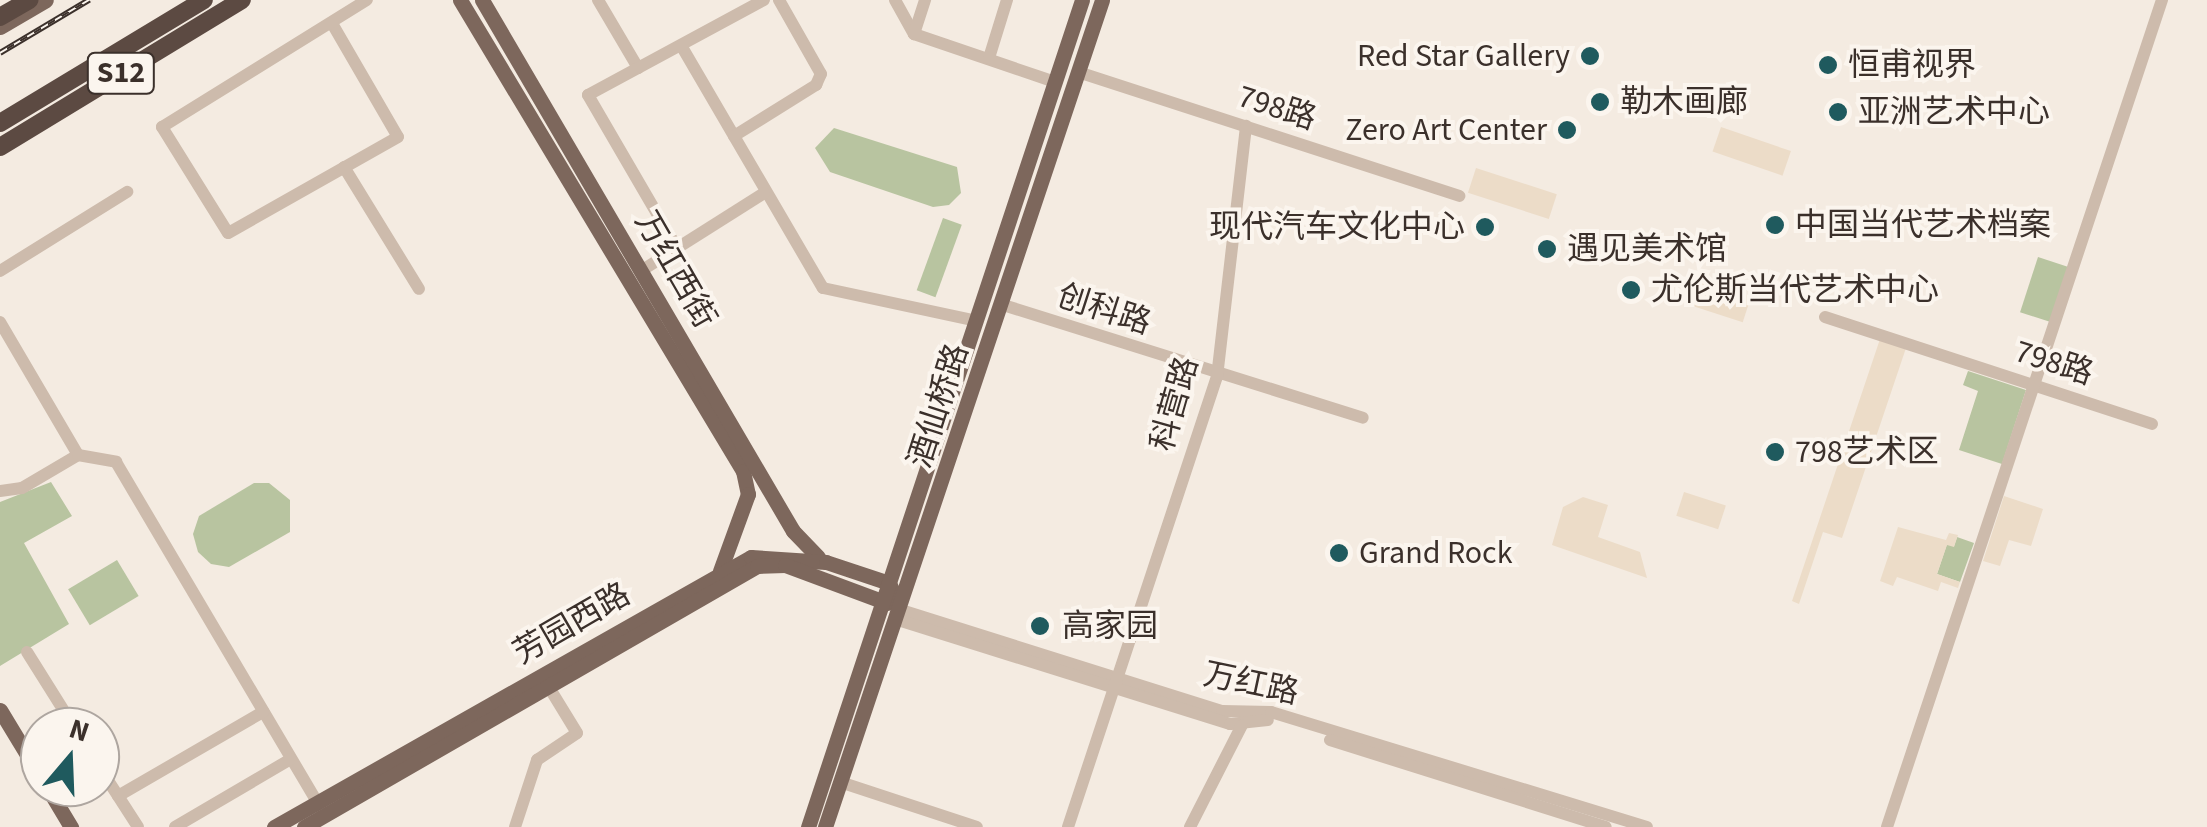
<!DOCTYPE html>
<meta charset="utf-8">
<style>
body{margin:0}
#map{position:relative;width:2207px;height:827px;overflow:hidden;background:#f4ebe1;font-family:"Source Sans 3","Noto Sans SC",sans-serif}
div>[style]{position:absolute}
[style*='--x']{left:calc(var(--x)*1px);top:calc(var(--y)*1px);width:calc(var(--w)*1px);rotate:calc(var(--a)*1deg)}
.green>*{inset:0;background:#b8c4a0;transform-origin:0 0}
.plaza>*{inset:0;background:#ecdcc8;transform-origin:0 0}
.minor>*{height:12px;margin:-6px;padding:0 6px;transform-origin:6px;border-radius:6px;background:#cdbbac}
.major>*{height:15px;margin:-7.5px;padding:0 7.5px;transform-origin:7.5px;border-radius:7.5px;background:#7d675c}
.highway>*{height:18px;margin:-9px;padding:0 9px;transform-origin:9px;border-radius:9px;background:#5c4a42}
.rail>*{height:6px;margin-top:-3px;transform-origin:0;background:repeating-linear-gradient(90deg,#fbf5ee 0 8px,#3b302b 0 16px);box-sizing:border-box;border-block:2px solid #3b302b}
.dots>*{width:28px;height:28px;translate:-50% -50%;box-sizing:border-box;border:5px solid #fbf5ee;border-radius:50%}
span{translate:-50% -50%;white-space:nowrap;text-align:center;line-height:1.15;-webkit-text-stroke:8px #fbf5ee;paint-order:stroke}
.shield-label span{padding:2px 8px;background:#fbf5ee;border:2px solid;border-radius:8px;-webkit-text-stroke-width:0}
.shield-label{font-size:30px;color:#3b302b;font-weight:700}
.poi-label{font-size:32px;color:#3b302b}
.right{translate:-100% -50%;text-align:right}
.left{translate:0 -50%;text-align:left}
.street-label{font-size:32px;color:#3b302b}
.north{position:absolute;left:20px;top:707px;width:100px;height:100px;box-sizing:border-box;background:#fbf5ee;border:2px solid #aea6a0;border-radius:50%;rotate:19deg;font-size:28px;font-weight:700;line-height:40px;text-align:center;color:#3b302b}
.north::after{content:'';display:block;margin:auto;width:35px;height:45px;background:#1f5a5e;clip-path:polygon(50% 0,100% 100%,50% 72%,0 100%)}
</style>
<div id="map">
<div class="green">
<i style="clip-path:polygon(834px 128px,957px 167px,961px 193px,949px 205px,933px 207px,830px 172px,815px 148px)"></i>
<i style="left:943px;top:218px;width:20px;height:77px;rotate:20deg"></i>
<i style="left:2038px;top:257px;width:32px;height:58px;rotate:18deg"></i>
<i style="clip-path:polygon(1968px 371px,2026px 390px,2002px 464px,1959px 450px,1978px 391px,1963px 385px)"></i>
<i style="clip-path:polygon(51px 482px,72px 516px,24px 543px,69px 624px,0 666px,0 502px)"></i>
<i style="clip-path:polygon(254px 483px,269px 483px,290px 500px,290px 532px,229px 567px,211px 564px,198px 552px,193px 534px,199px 516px)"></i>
<i style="clip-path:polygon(1957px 537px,1974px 543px,1960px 582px,1937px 574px,1947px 544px,1954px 546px)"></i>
<i style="left:117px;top:560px;width:42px;height:57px;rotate:59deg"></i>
</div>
<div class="plaza">
<i style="left:1721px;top:127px;width:74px;height:26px;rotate:19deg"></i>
<i style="left:1476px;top:168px;width:85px;height:26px;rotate:18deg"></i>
<i style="left:1694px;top:278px;width:60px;height:27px;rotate:18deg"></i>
<i style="clip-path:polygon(1880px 339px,1906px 348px,1842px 538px,1823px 532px,1799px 604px,1792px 601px)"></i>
<i style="left:1684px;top:492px;width:44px;height:25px;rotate:18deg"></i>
<i style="clip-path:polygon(2004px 496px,2043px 509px,2031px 546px,2009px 540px,2000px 566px,1983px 561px)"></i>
<i style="clip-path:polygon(1583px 497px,1608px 505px,1598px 537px,1640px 552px,1647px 578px,1552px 545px,1563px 507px)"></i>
<i style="clip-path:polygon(1898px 527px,1946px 540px,1949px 533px,1958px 535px,1954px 547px,1947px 545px,1937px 574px,1960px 582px,1958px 588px,1941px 582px,1938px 591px,1897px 577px,1893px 586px,1880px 581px)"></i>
</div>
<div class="minor">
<i style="--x:598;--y:0;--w:79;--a:59.5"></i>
<i style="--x:895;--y:0;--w:39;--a:61"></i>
<i style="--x:914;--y:34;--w:149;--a:18.8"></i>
<i style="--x:333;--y:25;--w:129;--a:59.9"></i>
<i style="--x:398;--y:137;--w:195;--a:150.5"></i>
<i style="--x:228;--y:233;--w:125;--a:-121.9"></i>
<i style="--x:162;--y:127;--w:241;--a:-31.8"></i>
<i style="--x:914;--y:34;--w:36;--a:-72"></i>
<i style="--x:682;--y:47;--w:279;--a:59.7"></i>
<i style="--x:823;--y:288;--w:157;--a:12.1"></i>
<i style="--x:989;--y:58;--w:61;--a:-72.8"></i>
<i style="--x:1078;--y:72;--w:401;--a:18"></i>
<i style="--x:734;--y:136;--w:97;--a:-31.9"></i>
<i style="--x:816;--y:85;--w:12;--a:-66"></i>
<i style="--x:821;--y:74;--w:85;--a:-119.6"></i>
<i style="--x:344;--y:167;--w:143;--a:58.4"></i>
<i style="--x:677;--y:248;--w:177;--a:-120.2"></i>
<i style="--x:588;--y:95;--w:200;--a:-28.4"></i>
<i style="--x:644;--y:269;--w:142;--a:-32.3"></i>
<i style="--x:0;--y:271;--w:150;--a:-31.9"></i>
<i style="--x:1000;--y:304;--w:380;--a:17.4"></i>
<i style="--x:1825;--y:317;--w:344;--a:18.1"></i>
<i style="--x:0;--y:322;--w:154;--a:59.6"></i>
<i style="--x:0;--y:491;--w:22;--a:-8"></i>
<i style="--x:22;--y:488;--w:65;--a:-30.5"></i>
<i style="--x:78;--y:455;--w:39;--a:10"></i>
<i style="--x:116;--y:462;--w:402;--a:59.4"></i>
<i style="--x:901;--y:610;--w:337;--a:17.5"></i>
<i style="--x:1222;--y:711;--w:49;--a:1.2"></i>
<i style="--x:1271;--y:712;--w:393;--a:17"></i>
<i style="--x:898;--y:620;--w:348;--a:17.4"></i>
<i style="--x:1230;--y:724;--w:38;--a:-6"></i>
<i style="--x:27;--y:652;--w:89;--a:57.9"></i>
<i style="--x:1330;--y:740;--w:289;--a:17.5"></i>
<i style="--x:100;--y:768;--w:70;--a:57.2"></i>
<i style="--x:840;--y:782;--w:144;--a:18.2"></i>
<i style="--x:118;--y:796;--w:168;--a:-30.1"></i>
<i style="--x:175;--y:827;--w:134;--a:-30.4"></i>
<i style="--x:515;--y:827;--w:71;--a:-71.8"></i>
<i style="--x:537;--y:760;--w:48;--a:-34"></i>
<i style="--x:577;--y:733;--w:57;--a:-121.5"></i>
<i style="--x:1068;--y:827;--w:474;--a:-71.7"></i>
<i style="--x:1217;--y:377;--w:253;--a:-83.4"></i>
<i style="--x:1190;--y:827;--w:114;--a:-63"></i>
<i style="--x:1887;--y:827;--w:872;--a:-71.61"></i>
</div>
<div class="major">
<i style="--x:460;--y:0;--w:549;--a:59"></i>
<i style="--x:743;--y:471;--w:24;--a:78"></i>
<i style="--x:748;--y:494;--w:82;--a:110"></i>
<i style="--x:482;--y:0;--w:615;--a:59.64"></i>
<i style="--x:793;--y:531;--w:36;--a:46"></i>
<i style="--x:0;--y:27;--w:53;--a:-30.4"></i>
<i style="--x:0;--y:710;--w:77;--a:58.8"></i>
<i style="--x:47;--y:787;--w:47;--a:59"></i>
<i style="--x:274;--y:827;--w:548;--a:-29.51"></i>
<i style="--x:751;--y:557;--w:75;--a:3.8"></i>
<i style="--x:826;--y:562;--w:66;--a:18.4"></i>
<i style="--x:889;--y:583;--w:10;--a:66"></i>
<i style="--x:304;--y:827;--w:523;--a:-29.95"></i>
<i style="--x:757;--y:566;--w:28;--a:-2"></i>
<i style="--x:785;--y:565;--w:109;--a:20.4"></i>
<i style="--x:808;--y:827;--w:871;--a:-71.67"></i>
<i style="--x:825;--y:827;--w:872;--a:-71.48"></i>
</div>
<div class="highway">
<i style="--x:0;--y:17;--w:34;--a:-30"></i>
<i style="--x:0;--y:123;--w:238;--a:-31.1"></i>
<i style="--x:0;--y:147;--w:283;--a:-31.3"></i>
</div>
<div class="rail">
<i style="--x:0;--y:53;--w:104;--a:-30.8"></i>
</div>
<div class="dots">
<i style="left:1590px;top:56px;background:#1f5a5e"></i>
<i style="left:1828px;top:65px;background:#1f5a5e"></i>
<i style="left:1600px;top:102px;background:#1f5a5e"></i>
<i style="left:1838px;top:112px;background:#1f5a5e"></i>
<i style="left:1567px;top:130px;background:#1f5a5e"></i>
<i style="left:1775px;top:225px;background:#1f5a5e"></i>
<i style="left:1485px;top:227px;background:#1f5a5e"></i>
<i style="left:1547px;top:249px;background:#1f5a5e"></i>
<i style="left:1631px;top:290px;background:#1f5a5e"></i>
<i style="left:1775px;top:452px;background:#1f5a5e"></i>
<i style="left:1339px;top:553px;background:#1f5a5e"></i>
<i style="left:1040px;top:626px;background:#1f5a5e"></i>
</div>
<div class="shield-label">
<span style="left:121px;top:73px">S12</span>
</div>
<div class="poi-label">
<span class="right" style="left:1570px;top:56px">Red Star Gallery</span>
<span class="left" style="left:1848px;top:65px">恒甫视界</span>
<span class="left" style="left:1620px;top:102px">勒木画廊</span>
<span class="left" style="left:1858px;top:112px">亚洲艺术中心</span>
<span class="right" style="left:1547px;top:130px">Zero Art Center</span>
<span class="left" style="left:1795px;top:225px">中国当代艺术档案</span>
<span class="right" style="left:1465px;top:227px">现代汽车文化中心</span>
<span class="left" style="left:1567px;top:249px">遇见美术馆</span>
<span class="left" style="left:1651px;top:290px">尤伦斯当代艺术中心</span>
<span class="left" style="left:1795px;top:452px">798艺术区</span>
<span class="left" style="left:1359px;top:553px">Grand Rock</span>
<span class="left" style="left:1062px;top:626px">高家园</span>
</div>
<div class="street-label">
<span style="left:1277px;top:108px;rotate:18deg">798路</span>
<span style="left:675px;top:270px;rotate:60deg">万红西街</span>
<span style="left:1104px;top:310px;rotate:18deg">创科路</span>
<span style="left:2054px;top:363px;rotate:18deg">798路</span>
<span style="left:1175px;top:404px;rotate:-74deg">科营路</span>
<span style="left:939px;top:406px;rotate:-72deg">酒仙桥路</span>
<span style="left:572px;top:624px;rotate:-30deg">芳园西路</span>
<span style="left:1251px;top:684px;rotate:12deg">万红路</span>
</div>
<div class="north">N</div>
</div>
